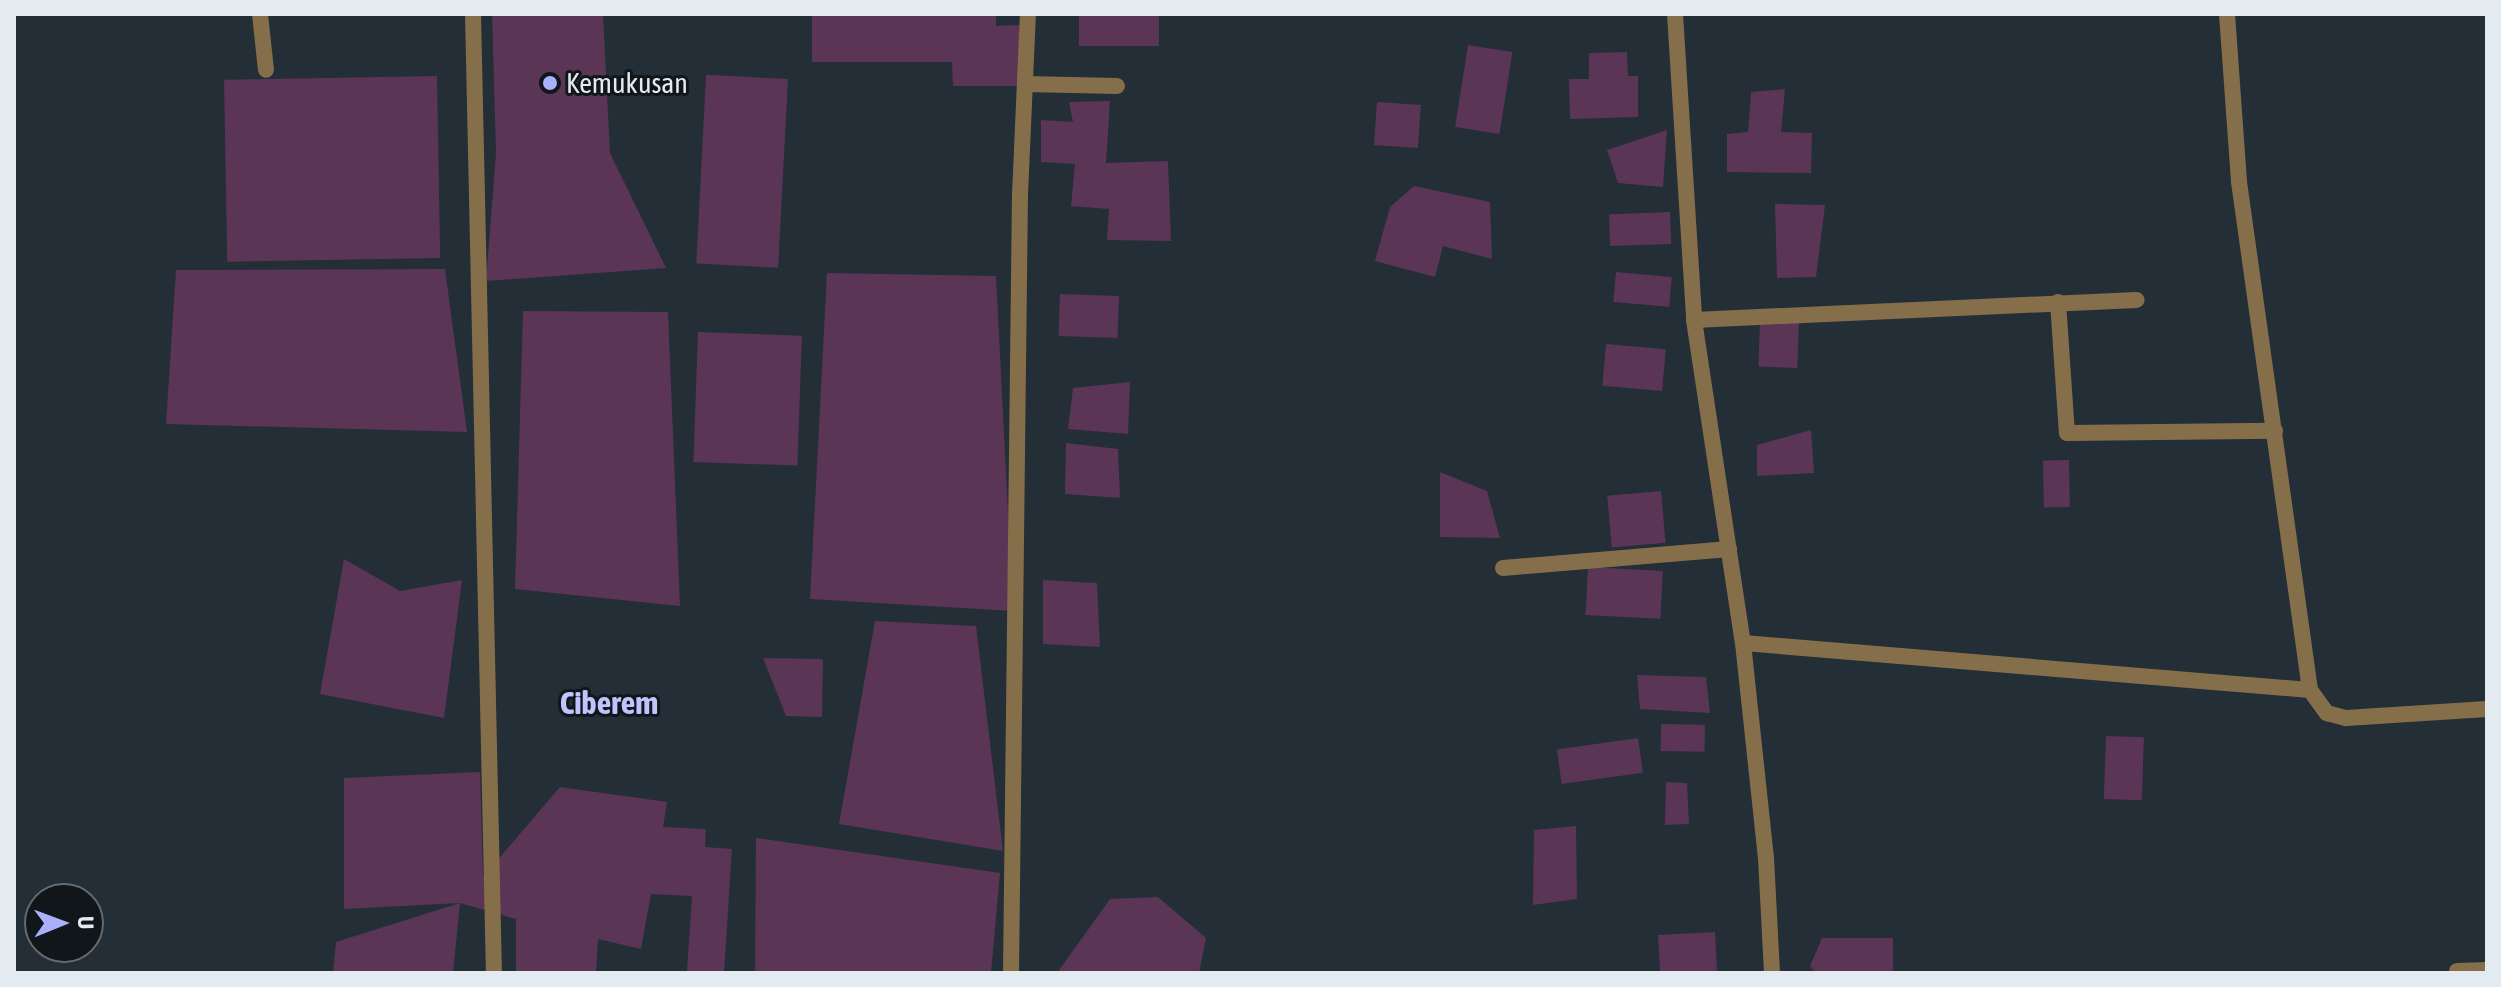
<!DOCTYPE html>
<style>
body{margin:0}
#map{position:relative;width:2501px;height:987px;overflow:hidden;background:#232e37;font-family:"Asap Condensed",sans-serif}
div>[style]{position:absolute}
[style*='--x']{left:calc(var(--x)*1px);top:calc(var(--y)*1px);width:calc(var(--w)*1px);rotate:calc(var(--a)*1deg)}
.building>*{inset:0;background:#5b3555;transform-origin:0 0}
.street>*{height:16px;margin:-8px;padding:0 8px;transform-origin:8px;border-radius:8px;background:#856f4a}
.dots>*{width:22px;height:22px;translate:-50% -50%;box-sizing:border-box;border:4px solid #10161a;border-radius:50%}
span{translate:-50% -50%;white-space:nowrap;text-align:center;line-height:1.15;-webkit-text-stroke:6px #10161a;paint-order:stroke}
.poi-label{font-size:28px;color:#e3eaf0}
.left{translate:0 -50%;text-align:left}
.quarter-label{font-size:32px;color:#bec4fd;font-weight:700}
.frame{position:absolute;inset:0;border:16px solid #e3eaf0;pointer-events:none}
.north{position:absolute;left:24px;top:883px;width:80px;height:80px;box-sizing:border-box;background:#10161a;border:2px solid #646b70;border-radius:50%;rotate:89deg;font-size:22px;font-weight:700;line-height:32px;text-align:center;color:#e3eaf0}
.north::after{content:'';display:block;margin:auto;width:28px;height:36px;background:#aab0fb;clip-path:polygon(50% 0,100% 100%,50% 72%,0 100%)}
</style>
<div id="map">
<div class="building">
<i style="clip-path:polygon(492px 14px,603px 14px,610px 153px,666px 268px,486px 281px,496px 154px)"></i>
<i style="clip-path:polygon(812px 14px,996px 14px,996px 26px,1019px 25px,1019px 86px,953px 86px,952px 62px,812px 62px)"></i>
<i style="left:1079px;top:14px;width:80px;height:32px"></i>
<i style="left:1468px;top:45px;width:45px;height:83px;rotate:9deg"></i>
<i style="clip-path:polygon(1627px 52px,1628px 76px,1638px 76px,1638px 117px,1570px 119px,1569px 79px,1589px 79px,1589px 53px)"></i>
<i style="left:437px;top:76px;width:182px;height:213px;rotate:89deg"></i>
<i style="left:788px;top:79px;width:189px;height:82px;rotate:93deg"></i>
<i style="clip-path:polygon(1785px 89px,1781px 132px,1812px 133px,1811px 173px,1727px 172px,1727px 134px,1748px 132px,1751px 92px)"></i>
<i style="clip-path:polygon(1110px 101px,1106px 163px,1168px 161px,1171px 241px,1107px 240px,1109px 209px,1071px 206px,1075px 164px,1041px 162px,1041px 120px,1073px 122px,1069px 102px)"></i>
<i style="left:1377px;top:102px;width:44px;height:43px;rotate:4deg"></i>
<i style="clip-path:polygon(1667px 130px,1663px 187px,1618px 183px,1607px 150px)"></i>
<i style="clip-path:polygon(1414px 186px,1490px 202px,1492px 259px,1443px 246px,1435px 277px,1375px 261px,1390px 207px)"></i>
<i style="clip-path:polygon(1775px 204px,1825px 205px,1816px 277px,1777px 278px)"></i>
<i style="left:1670px;top:212px;width:32px;height:61px;rotate:88deg"></i>
<i style="clip-path:polygon(445px 269px,467px 432px,166px 424px,176px 270px)"></i>
<i style="left:1616px;top:272px;width:56px;height:30px;rotate:5deg"></i>
<i style="clip-path:polygon(827px 273px,996px 276px,1013px 611px,810px 599px)"></i>
<i style="left:1060px;top:294px;width:59px;height:42px;rotate:2deg"></i>
<i style="clip-path:polygon(523px 311px,668px 312px,680px 606px,515px 589px)"></i>
<i style="left:1799px;top:321px;width:47px;height:39px;rotate:92deg"></i>
<i style="left:698px;top:332px;width:104px;height:130px;rotate:2deg"></i>
<i style="left:1606px;top:344px;width:60px;height:42px;rotate:5deg"></i>
<i style="clip-path:polygon(1130px 382px,1128px 434px,1068px 429px,1073px 388px)"></i>
<i style="clip-path:polygon(1811px 430px,1814px 473px,1757px 476px,1757px 445px)"></i>
<i style="clip-path:polygon(1066px 443px,1118px 449px,1120px 498px,1065px 494px)"></i>
<i style="left:2069px;top:460px;width:47px;height:26px;rotate:89deg"></i>
<i style="clip-path:polygon(1440px 472px,1487px 491px,1500px 538px,1440px 537px)"></i>
<i style="left:1661px;top:491px;width:52px;height:54px;rotate:85deg"></i>
<i style="clip-path:polygon(344px 559px,400px 591px,462px 580px,444px 718px,320px 694px)"></i>
<i style="left:1588px;top:567px;width:75px;height:48px;rotate:3deg"></i>
<i style="clip-path:polygon(1043px 580px,1097px 583px,1100px 647px,1043px 644px)"></i>
<i style="clip-path:polygon(875px 621px,976px 626px,1003px 851px,839px 824px)"></i>
<i style="clip-path:polygon(763px 658px,823px 659px,822px 717px,786px 716px)"></i>
<i style="clip-path:polygon(1637px 675px,1706px 677px,1710px 713px,1640px 709px)"></i>
<i style="left:1661px;top:724px;width:44px;height:27px;rotate:1deg"></i>
<i style="left:2106px;top:736px;width:38px;height:63px;rotate:2deg"></i>
<i style="left:1638px;top:738px;width:35px;height:82px;rotate:82deg"></i>
<i style="clip-path:polygon(480px 772px,483px 877px,560px 787px,667px 802px,663px 827px,706px 829px,705px 847px,732px 849px,724px 973px,687px 972px,692px 896px,651px 894px,641px 949px,598px 939px,596px 973px,516px 973px,516px 919px,460px 903px,344px 909px,344px 778px)"></i>
<i style="clip-path:polygon(1666px 782px,1687px 783px,1689px 824px,1665px 825px)"></i>
<i style="clip-path:polygon(1576px 826px,1577px 899px,1533px 905px,1534px 830px)"></i>
<i style="clip-path:polygon(756px 838px,1000px 873px,991px 973px,755px 973px)"></i>
<i style="clip-path:polygon(1158px 897px,1206px 938px,1199px 973px,1057px 973px,1110px 899px)"></i>
<i style="clip-path:polygon(460px 903px,453px 973px,333px 973px,336px 942px)"></i>
<i style="left:1715px;top:932px;width:41px;height:57px;rotate:87deg"></i>
<i style="clip-path:polygon(1822px 938px,1893px 938px,1893px 973px,1815px 973px,1810px 966px)"></i>
</div>
<div class="street">
<i style="--x:260;--y:14;--w:56;--a:83.9"></i>
<i style="--x:473;--y:14;--w:959;--a:88.75"></i>
<i style="--x:1675;--y:14;--w:307;--a:86.4"></i>
<i style="--x:1694;--y:320;--w:327;--a:81.4"></i>
<i style="--x:1743;--y:643;--w:216;--a:83.9"></i>
<i style="--x:1766;--y:858;--w:115;--a:87"></i>
<i style="--x:2227;--y:14;--w:168;--a:85.9"></i>
<i style="--x:2239;--y:182;--w:513;--a:82.04"></i>
<i style="--x:2310;--y:690;--w:29;--a:54"></i>
<i style="--x:2327;--y:713;--w:20;--a:15"></i>
<i style="--x:2346;--y:718;--w:141;--a:-3.7"></i>
<i style="--x:1025;--y:84;--w:92;--a:1.2"></i>
<i style="--x:2058;--y:302;--w:131;--a:86.1"></i>
<i style="--x:2067;--y:433;--w:208;--a:-0.6"></i>
<i style="--x:1694;--y:320;--w:443;--a:-2.6"></i>
<i style="--x:1503;--y:568;--w:227;--a:-4.8"></i>
<i style="--x:1743;--y:643;--w:569;--a:4.74"></i>
<i style="--x:2457;--y:971;--w:30;--a:-2"></i>
<i style="--x:1011;--y:973;--w:778;--a:-89.34"></i>
<i style="--x:1020;--y:195;--w:181;--a:-87.5"></i>
</div>
<div class="dots">
<i style="left:550px;top:83px;background:#aab0fb"></i>
</div>
<div class="poi-label">
<span class="left" style="left:566px;top:83px">Kemukusan</span>
</div>
<div class="quarter-label">
<span style="left:609px;top:703px">Ciberem</span>
</div>
<div class="frame"></div>
<div class="north">U</div>
</div>
